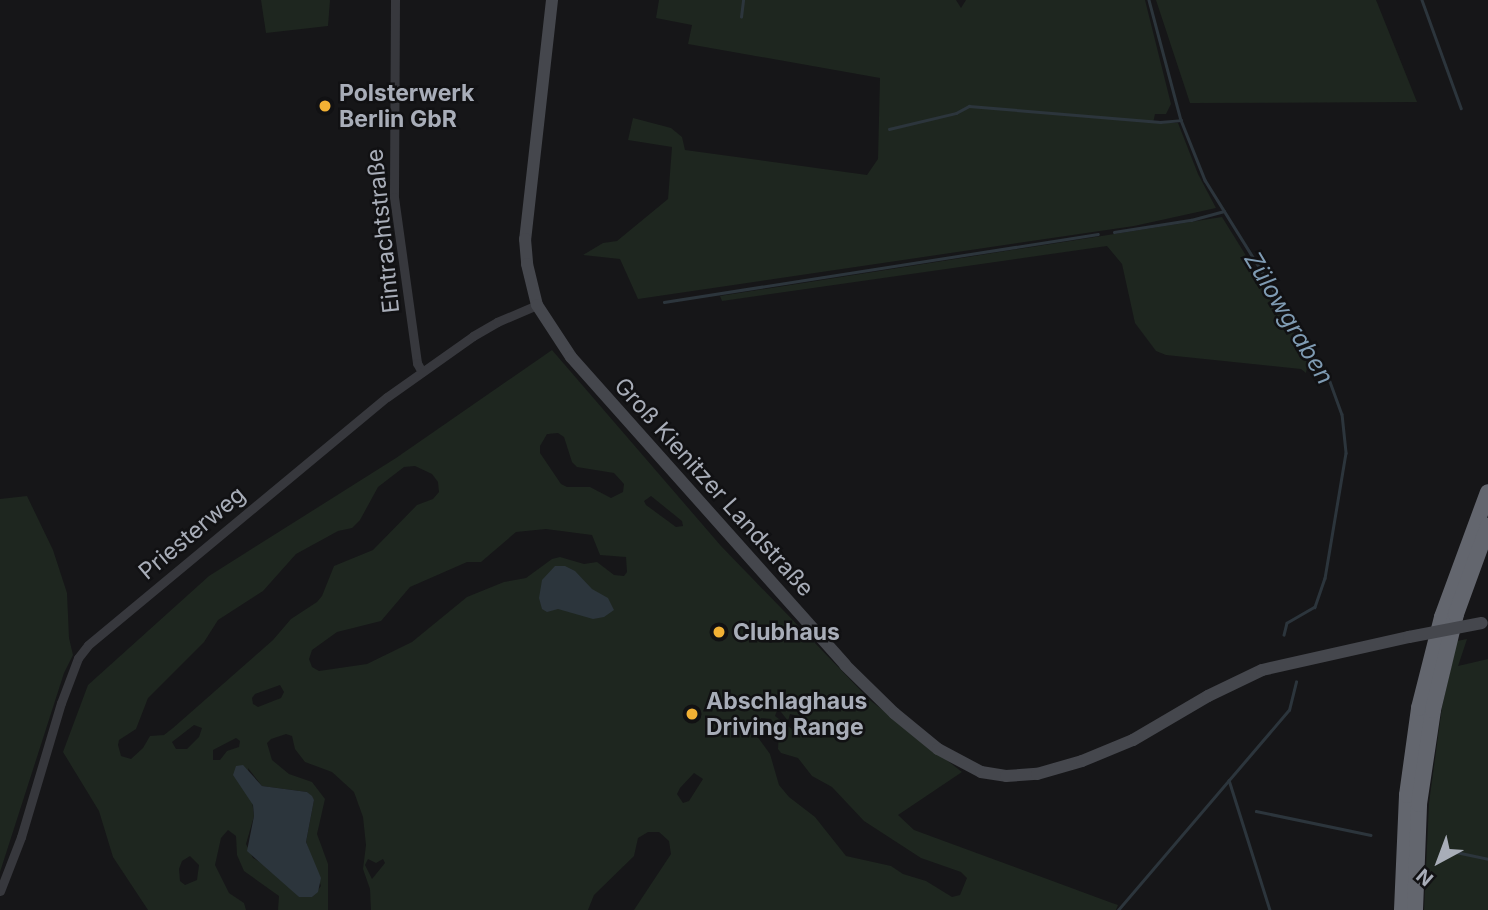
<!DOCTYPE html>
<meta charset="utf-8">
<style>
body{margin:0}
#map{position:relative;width:1488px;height:910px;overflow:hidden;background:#161618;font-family:Inter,sans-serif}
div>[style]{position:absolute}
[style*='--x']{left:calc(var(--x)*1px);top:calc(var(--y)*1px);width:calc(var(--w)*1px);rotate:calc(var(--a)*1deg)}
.green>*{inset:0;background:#1e261f}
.water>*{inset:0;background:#2c353c}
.stream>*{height:2.5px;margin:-1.25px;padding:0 1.25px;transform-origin:1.25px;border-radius:1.25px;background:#2c353c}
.street>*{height:9px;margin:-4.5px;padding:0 4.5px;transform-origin:4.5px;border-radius:4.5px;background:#37383d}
.secondary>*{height:12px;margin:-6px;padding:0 6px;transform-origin:6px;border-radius:6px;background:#45474d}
.highway>*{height:16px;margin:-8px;padding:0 8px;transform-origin:8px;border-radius:8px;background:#63666e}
.secondary-bridge>*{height:12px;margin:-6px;padding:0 6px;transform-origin:6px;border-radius:6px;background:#45474d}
.dots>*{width:19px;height:19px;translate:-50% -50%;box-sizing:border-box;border:4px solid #111113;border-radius:50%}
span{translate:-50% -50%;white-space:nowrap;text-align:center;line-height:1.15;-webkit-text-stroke:5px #111113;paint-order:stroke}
.poi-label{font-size:23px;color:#a8adb8;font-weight:700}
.left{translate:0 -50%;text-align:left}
.street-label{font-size:23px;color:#a8adb8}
.water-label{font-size:24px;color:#7f9bb3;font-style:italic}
.north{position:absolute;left:1404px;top:826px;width:70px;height:70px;-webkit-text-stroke:5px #111113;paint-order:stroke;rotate:221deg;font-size:19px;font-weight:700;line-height:28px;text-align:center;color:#a8adb8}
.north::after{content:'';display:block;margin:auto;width:24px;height:32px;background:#a8adb8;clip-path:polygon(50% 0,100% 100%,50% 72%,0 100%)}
</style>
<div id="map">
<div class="green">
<i style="clip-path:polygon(261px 0,330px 0,328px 26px,266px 33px)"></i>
<i style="clip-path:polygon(659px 0,956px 0,961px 8px,966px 0,1145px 0,1171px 104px,1166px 114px,1155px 114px,1153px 123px,1178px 123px,1198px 174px,1216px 208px,1134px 226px,638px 299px,620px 259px,583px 255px,603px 243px,617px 241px,668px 199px,672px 147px,628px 140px,633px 118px,671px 128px,682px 137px,685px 150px,867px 175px,878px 159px,880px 78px,688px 44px,692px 25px,656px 18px)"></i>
<i style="clip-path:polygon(1156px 0,1376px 0,1417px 102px,1190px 103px)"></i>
<i style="clip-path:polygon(1222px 217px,1309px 357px,1306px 373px,1301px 369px,1166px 355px,1156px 351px,1135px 323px,1122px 264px,1107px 246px,722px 301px,720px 296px)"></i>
<i style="clip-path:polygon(evenodd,552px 350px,721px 546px,871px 701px,962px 772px,898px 815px,914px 830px,1112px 903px,1118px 905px,1116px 910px,634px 910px,671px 854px,669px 841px,659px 832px,648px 832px,638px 838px,634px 856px,594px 895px,588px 910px,371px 910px,370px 889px,363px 869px,366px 845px,363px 817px,354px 792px,332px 772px,305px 762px,295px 749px,292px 736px,286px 734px,271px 739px,267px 743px,272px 760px,289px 774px,312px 782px,325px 799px,317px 834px,328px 864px,328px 910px,278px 910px,279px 896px,244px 871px,237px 855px,236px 836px,228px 830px,221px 838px,215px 865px,229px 893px,244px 903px,246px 910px,148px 910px,113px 857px,99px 811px,63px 752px,88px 685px,209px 576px,396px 458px,552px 350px,558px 433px,564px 437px,572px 462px,577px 467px,614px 473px,624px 484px,623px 492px,611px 498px,590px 487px,567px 487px,561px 484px,540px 453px,540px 446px,547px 434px,558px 433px,552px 350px,415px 466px,432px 474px,438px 482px,439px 492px,433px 499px,417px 505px,373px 550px,334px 566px,322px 596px,317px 602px,291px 619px,273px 640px,173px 728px,164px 735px,150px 736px,143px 748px,131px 759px,121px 756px,118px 745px,119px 740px,136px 729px,148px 698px,204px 642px,218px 620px,263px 591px,296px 554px,338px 531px,352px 528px,360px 520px,378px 487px,404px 467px,415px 466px,552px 350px,651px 496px,682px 521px,683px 526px,676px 527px,646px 505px,644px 501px,651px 496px,552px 350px,546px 529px,592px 535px,600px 555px,626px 557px,627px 572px,624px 576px,614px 575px,597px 562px,584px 564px,560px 557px,552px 559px,526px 578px,504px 582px,467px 597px,412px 642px,367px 664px,319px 671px,312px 667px,309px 659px,312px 650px,337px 632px,381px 621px,410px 587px,467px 562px,481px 562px,516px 532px,546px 529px,552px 350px,280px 685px,284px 692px,281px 698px,258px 707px,253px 704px,252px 698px,255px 694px,280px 685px,552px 350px,778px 708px,788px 721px,790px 714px,798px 716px,793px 730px,775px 716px,778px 708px,552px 350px,761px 718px,771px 719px,779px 730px,778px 749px,781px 753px,798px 758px,812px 776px,832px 787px,864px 821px,921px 858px,961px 872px,967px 878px,960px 895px,952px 897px,926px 881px,903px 874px,891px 866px,846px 856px,815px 817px,789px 797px,779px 785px,770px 754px,754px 732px,761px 718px,552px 350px,194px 725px,202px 728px,199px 737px,187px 749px,176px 749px,172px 742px,194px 725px,552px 350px,236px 738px,240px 741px,239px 747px,227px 751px,220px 760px,213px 760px,213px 750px,236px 738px,552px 350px,248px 768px,262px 786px,307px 792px,314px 800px,306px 842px,321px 886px,312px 897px,299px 897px,273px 870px,253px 858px,246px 844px,254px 816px,248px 768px,552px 350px,694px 773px,703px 779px,689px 801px,683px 803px,677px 794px,680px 788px,694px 773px,552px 350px,190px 856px,199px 865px,197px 880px,185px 885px,180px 881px,179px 869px,182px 861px,190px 856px,552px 350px,368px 859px,376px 863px,383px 859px,385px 863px,372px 879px,365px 865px,368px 859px)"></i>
<i style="clip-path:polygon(27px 496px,53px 550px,67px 593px,69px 638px,73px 655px,64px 673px,0 872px,0 499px)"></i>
<i style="clip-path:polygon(1467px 639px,1458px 666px,1488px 659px,1488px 910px,1424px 910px,1429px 803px,1442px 707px,1457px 641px)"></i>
</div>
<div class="water">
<i style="clip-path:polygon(555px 566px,565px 566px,575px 571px,592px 589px,608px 598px,614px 610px,604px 617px,593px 619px,558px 609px,547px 612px,542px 609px,539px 598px,542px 580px)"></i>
<i style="clip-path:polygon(243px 765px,262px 786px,307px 792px,312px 796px,314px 800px,306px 842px,321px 878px,318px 892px,312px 897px,299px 897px,247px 851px,254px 816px,253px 805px,233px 775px,236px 766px)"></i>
</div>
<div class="stream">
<i style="--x:1149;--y:0;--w:124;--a:75.1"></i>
<i style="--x:1181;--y:120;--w:65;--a:68.2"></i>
<i style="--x:1205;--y:180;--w:234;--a:58.1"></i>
<i style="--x:1329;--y:379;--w:37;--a:70"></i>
<i style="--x:1342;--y:414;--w:39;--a:84"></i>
<i style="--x:1346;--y:453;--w:127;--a:99.5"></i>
<i style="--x:1325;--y:578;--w:31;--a:109"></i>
<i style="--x:1315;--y:607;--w:32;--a:150"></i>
<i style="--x:1287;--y:623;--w:12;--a:104"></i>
<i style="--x:1422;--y:0;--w:115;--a:70.1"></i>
<i style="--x:741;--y:17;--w:17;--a:-83"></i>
<i style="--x:889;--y:129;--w:69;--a:-13.4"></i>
<i style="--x:956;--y:113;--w:15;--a:-28"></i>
<i style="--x:969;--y:106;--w:192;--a:4.8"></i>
<i style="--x:1160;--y:122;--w:21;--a:-5"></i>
<i style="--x:1114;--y:232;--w:78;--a:-8.9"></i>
<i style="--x:1191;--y:220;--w:34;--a:-15"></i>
<i style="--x:664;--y:302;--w:439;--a:-8.9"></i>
<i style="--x:1229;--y:780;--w:136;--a:72.5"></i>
<i style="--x:1256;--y:811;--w:117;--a:11.8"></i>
<i style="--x:1456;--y:852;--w:33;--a:12"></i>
<i style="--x:1118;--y:910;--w:263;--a:-49.5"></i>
<i style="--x:1289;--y:710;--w:29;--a:-76"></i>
</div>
<div class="street">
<i style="--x:395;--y:0;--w:197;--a:90.3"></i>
<i style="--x:394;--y:197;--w:168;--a:82.1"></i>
<i style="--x:417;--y:363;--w:10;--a:61"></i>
<i style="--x:0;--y:891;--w:58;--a:-68.7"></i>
<i style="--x:21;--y:837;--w:140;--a:-73.4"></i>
<i style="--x:61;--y:703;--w:48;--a:-69.3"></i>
<i style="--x:78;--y:658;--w:16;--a:-52"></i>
<i style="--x:88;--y:645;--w:388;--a:-39.7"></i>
<i style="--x:387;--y:397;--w:105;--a:-35.3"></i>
<i style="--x:473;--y:336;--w:28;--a:-30"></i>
<i style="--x:497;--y:322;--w:43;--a:-23"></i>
</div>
<div class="secondary">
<i style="--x:552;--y:0;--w:241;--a:96.4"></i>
<i style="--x:525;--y:239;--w:25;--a:85"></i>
<i style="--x:527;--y:264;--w:42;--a:76.3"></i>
<i style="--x:537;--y:305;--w:62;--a:56.8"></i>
<i style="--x:571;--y:357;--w:412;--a:48.3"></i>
<i style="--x:845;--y:665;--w:69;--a:44.4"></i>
<i style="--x:894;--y:713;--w:57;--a:39.3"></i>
<i style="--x:938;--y:749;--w:49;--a:28.1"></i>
<i style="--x:981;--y:772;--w:25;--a:9"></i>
<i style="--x:1006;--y:776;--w:31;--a:-4"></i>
<i style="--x:1037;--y:774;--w:47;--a:-16.1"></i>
<i style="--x:1082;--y:761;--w:55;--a:-22.4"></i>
<i style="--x:1133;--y:740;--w:87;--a:-30.4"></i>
<i style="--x:1208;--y:696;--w:60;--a:-25.7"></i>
<i style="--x:1262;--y:670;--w:151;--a:-12.7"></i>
</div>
<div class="highway">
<i style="--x:1402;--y:910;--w:115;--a:-87.5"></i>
<i style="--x:1407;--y:795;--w:88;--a:-82.1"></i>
<i style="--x:1419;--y:708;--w:94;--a:-75.8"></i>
<i style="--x:1442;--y:617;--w:133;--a:-69.8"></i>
<i style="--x:1415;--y:910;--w:106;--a:-87.8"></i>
<i style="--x:1419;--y:804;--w:95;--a:-81.5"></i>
<i style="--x:1433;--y:710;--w:99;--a:-76.5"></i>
<i style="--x:1456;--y:614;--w:94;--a:-70"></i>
</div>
<div class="secondary-bridge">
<i style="--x:1409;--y:637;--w:74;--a:-10.9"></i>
</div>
<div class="dots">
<i style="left:325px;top:106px;background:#f2b134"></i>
<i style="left:719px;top:632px;background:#f2b134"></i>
<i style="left:692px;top:714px;background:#f2b134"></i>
</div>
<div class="poi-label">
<span class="left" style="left:339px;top:106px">Polsterwerk<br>Berlin GbR</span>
<span class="left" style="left:733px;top:632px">Clubhaus</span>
<span class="left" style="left:706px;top:714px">Abschlaghaus<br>Driving Range</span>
</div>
<div class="street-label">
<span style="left:383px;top:231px;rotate:-96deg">Eintrachtstraße</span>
<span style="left:714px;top:487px;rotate:48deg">Groß Kienitzer Landstraße</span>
<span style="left:192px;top:533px;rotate:-40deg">Priesterweg</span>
</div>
<div class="water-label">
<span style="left:1289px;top:318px;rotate:59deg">Zülowgraben</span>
</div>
<div class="north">N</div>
</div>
